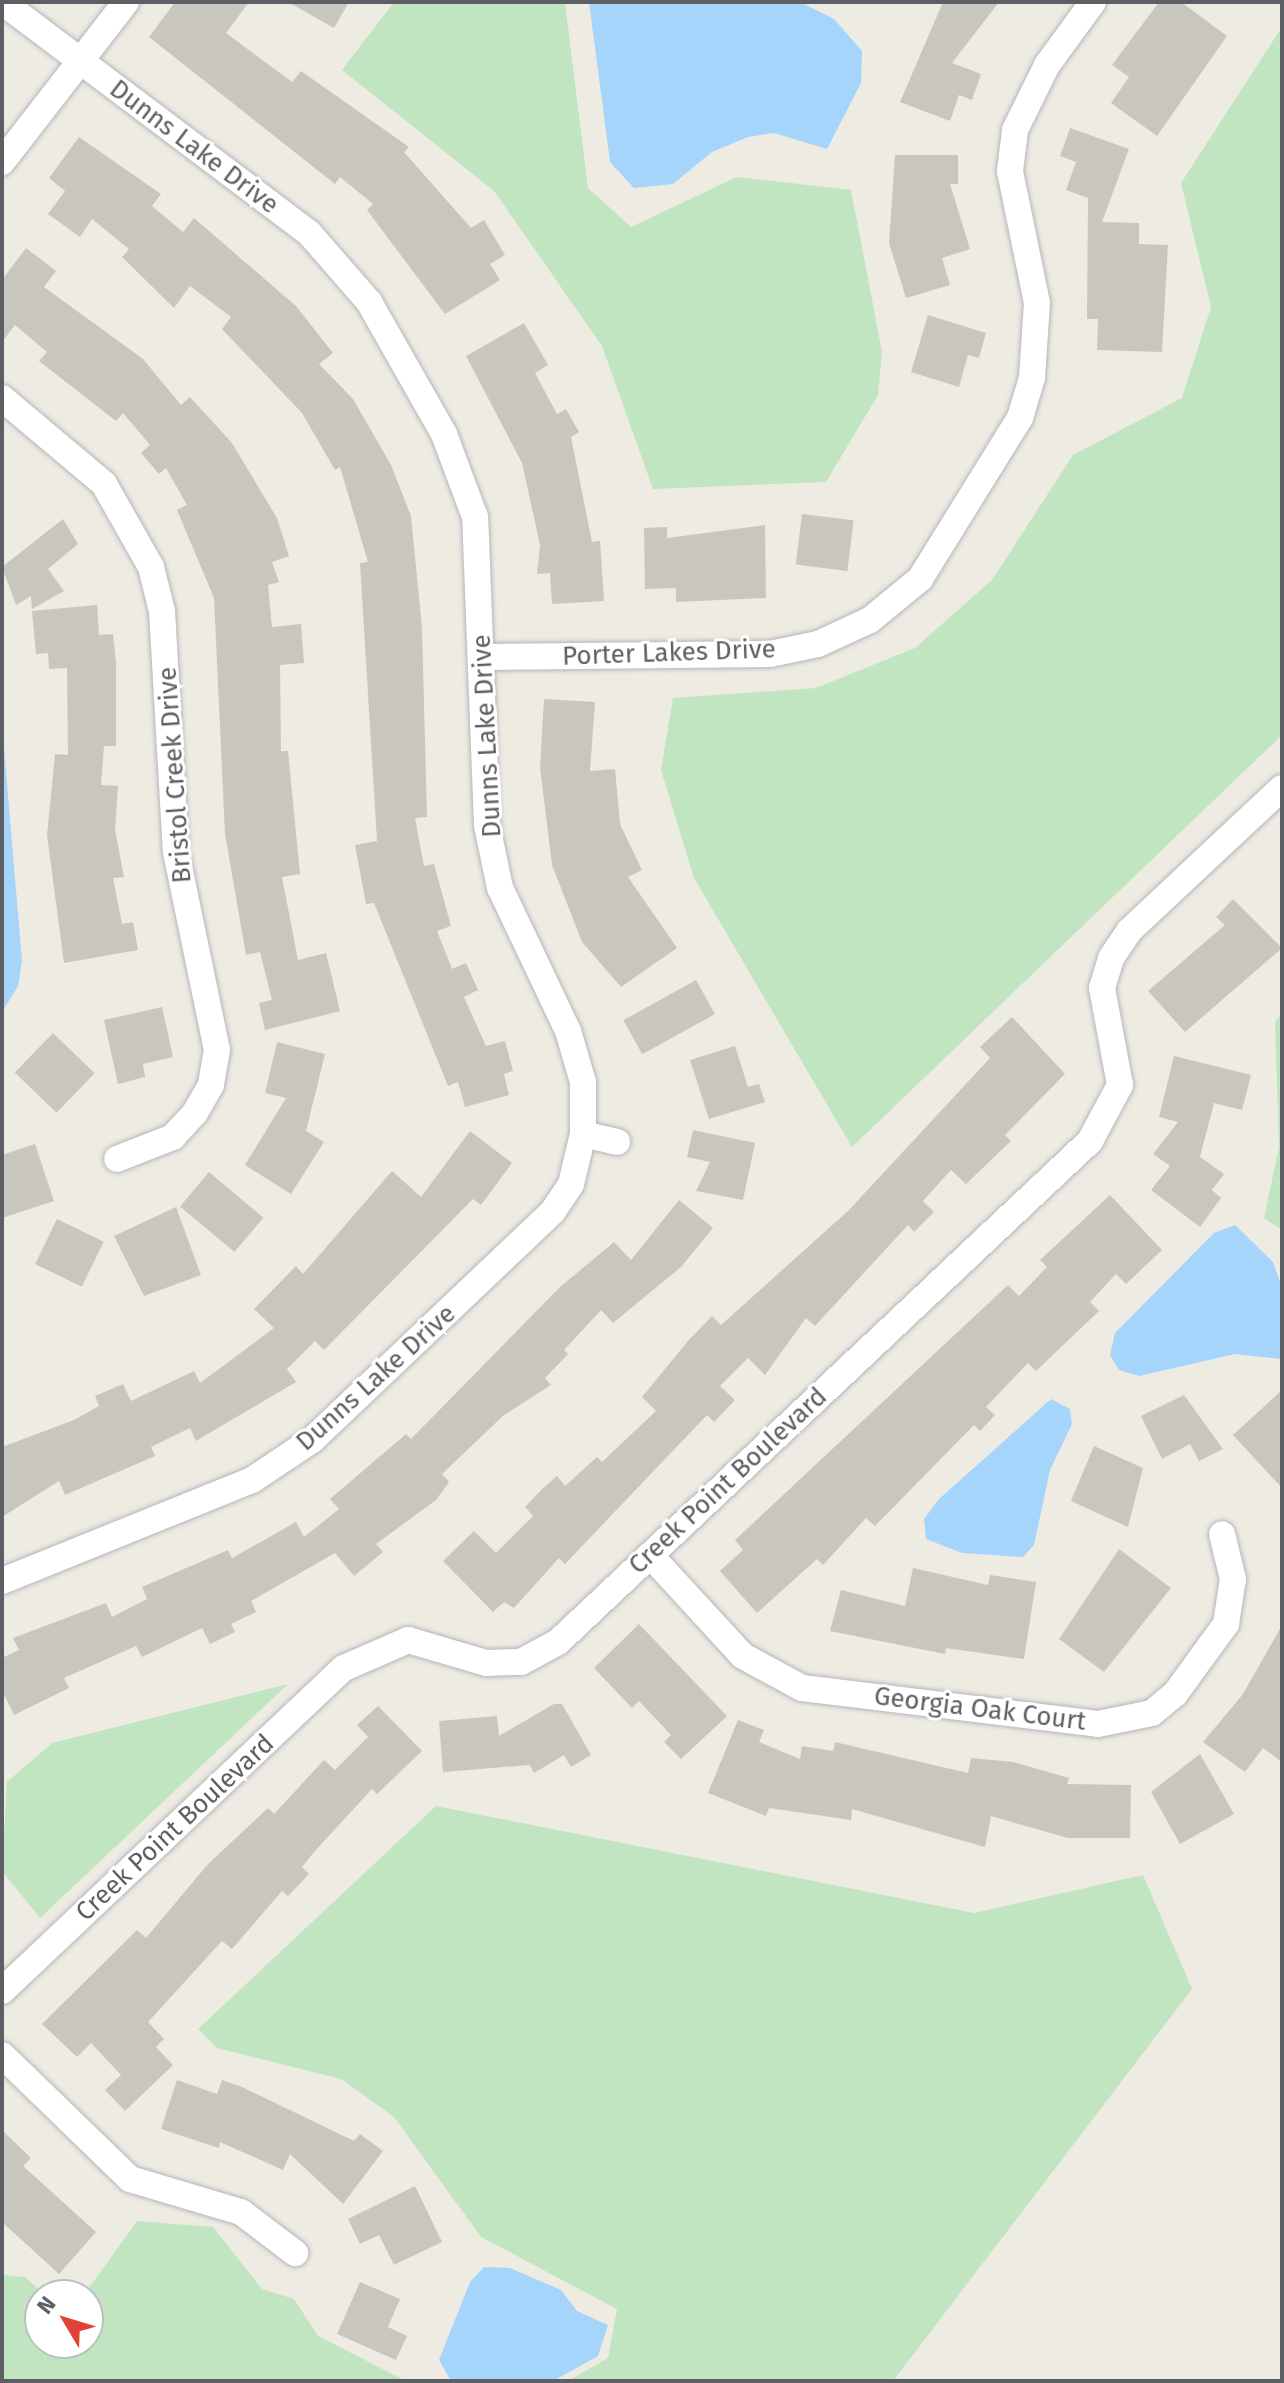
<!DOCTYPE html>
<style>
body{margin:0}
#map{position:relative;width:1284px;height:2383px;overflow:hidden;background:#eeebe3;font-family:"Fira Sans",sans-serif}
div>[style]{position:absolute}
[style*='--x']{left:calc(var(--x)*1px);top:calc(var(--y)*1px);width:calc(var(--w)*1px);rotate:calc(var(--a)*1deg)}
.green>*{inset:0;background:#c1e4c1}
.water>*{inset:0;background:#a6d5fb}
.building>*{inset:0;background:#c9c6c0;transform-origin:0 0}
.roads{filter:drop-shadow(0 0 2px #b4b6ba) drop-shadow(0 0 2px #b4b6ba)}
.minor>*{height:26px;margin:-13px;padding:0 13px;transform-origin:13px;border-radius:13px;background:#fff}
span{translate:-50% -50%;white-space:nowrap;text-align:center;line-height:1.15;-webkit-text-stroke:6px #fff;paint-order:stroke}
.street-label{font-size:26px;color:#5c5f63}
.frame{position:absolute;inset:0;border:4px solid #5c5f63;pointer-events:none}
.north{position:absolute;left:24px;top:2279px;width:80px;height:80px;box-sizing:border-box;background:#fff;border:2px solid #bebfc1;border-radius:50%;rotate:308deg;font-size:22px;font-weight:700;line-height:32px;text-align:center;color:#5c5f63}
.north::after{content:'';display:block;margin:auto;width:28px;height:36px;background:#e14436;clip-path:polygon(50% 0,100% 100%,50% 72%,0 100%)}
</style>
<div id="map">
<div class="green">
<i style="clip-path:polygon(394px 2px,565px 2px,588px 188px,631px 227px,737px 177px,851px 190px,882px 352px,878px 395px,826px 482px,653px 489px,602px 346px,494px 191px,342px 70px)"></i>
<i style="clip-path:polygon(1282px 27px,1282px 735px,852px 1147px,694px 878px,661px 770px,673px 698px,816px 688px,915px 648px,992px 580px,1073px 455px,1182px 398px,1211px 307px,1181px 183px)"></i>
<i style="clip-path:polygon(1282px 1013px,1282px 1230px,1264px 1218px,1279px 1147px,1275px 1022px)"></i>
<i style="clip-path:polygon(288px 1684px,40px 1918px,2px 1871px,7px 1782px,52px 1743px)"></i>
<i style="clip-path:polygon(436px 1806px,974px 1913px,1143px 1875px,1192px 1989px,893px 2381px,568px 2381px,608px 2358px,617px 2309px,481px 2237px,394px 2117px,341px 2079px,217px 2048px,198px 2029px)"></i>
<i style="clip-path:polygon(137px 2221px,213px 2227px,262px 2289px,294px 2299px,318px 2336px,406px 2381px,2px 2381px,2px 2275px,25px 2277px,45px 2295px,40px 2343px,88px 2343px,84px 2295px)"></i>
</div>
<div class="water">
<i style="clip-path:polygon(589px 2px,800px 2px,834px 19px,862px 51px,861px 83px,827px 149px,774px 133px,748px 137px,712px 152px,673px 184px,634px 188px,610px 162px)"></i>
<i style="clip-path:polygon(2px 724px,22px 961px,18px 986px,2px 1012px)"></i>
<i style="clip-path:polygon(1235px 1225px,1273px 1262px,1282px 1288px,1282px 1359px,1235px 1354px,1139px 1376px,1119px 1370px,1110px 1355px,1115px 1333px,1214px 1233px)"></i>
<i style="clip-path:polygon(1051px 1399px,1070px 1409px,1072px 1424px,1050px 1470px,1034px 1545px,1023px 1557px,962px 1553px,926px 1539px,924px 1519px,939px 1499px)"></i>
<i style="clip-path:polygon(484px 2267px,510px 2268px,561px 2290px,577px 2311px,608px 2325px,598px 2356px,553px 2381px,451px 2381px,439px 2360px,470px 2282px)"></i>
</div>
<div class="building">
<i style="clip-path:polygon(175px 2px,249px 2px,226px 33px,292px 82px,301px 71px,409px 147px,404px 152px,471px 228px,484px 220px,505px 255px,490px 264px,500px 280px,445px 314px,367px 210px,373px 204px,340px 177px,335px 184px,149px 37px)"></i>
<i style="clip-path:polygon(288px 2px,349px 2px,334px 28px)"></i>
<i style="clip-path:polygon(943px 2px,999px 2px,952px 63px,981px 74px,972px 100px,959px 95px,950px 121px,900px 102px)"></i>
<i style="clip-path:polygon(1159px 2px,1181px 2px,1227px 36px,1157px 136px,1111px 103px,1129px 77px,1112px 65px)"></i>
<i style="clip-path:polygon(1070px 128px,1129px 149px,1102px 222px,1139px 223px,1139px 244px,1168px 245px,1162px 352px,1097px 350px,1098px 319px,1087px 319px,1088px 198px,1066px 190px,1076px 162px,1060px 156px)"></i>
<i style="clip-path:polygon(79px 137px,161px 194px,152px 206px,183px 232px,194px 218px,296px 306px,333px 353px,319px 364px,353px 399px,391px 465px,411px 516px,422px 628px,427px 817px,415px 818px,424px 866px,434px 864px,451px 926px,437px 931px,452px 969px,466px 963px,478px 990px,464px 997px,486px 1046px,505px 1041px,513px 1071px,504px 1074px,509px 1095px,465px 1107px,458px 1082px,448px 1086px,374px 903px,366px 904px,355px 845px,377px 841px,360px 563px,368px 562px,340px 467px,335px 470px,302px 413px,222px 329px,231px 317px,190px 286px,174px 308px,122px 257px,129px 249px,92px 219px,80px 237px,48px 214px,65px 191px,49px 178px)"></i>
<i style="clip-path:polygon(895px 155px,958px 155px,958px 184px,950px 184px,970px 249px,942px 258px,950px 285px,906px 298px,889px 243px)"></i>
<i style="clip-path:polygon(26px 248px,56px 271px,44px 287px,143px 359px,181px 405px,190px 397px,232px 443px,277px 518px,289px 556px,272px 562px,279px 582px,268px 585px,272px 627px,301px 624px,304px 663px,280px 665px,281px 751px,288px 751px,300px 874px,282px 877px,298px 960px,326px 953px,340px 1011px,265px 1030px,259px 1003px,272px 1000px,260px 952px,246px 955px,225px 834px,214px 598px,177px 510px,187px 505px,166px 468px,159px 474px,141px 453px,150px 445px,123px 413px,116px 421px,39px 361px,47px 352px,15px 325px,2px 342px,2px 280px)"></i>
<i style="clip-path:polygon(928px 315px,986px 333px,979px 358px,968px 355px,959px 387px,911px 372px)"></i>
<i style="clip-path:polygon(524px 323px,548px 365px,535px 373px,557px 414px,566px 409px,579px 432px,571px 437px,592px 542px,600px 541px,604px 601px,552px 604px,550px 573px,537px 574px,540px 545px,522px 463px,466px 356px)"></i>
<i style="left:802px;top:514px;width:52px;height:51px;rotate:7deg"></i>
<i style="clip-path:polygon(63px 519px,78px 544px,48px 569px,64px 591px,32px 609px,31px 596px,16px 605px,2px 567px)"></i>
<i style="clip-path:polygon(765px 525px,766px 598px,676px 602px,676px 588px,645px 589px,644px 528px,667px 527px,667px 538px)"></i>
<i style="clip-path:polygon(97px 605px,99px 635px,113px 634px,116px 663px,116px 746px,104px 746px,101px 785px,118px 786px,115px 829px,124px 877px,113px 878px,122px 924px,133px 922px,138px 950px,64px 963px,47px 835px,55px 754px,68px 755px,67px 668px,49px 669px,48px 653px,36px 654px,32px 611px)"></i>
<i style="clip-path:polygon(544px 699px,595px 702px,590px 771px,615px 769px,620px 824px,642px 870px,628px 877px,677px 948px,621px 987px,582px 942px,552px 865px,540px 767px)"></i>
<i style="clip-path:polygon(1233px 899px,1282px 948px,1185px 1032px,1148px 991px,1225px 925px,1216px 917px)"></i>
<i style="left:696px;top:980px;width:39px;height:83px;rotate:61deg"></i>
<i style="clip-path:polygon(162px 1007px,173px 1057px,143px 1064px,145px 1077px,118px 1084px,104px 1020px)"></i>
<i style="clip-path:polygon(1012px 1017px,1065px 1074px,1005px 1135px,1011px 1141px,966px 1184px,951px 1170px,923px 1201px,934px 1212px,914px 1232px,908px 1225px,815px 1326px,806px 1318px,765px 1375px,748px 1358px,720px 1386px,735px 1400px,714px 1422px,707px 1415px,565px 1564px,559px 1558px,514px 1608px,504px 1602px,493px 1612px,443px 1561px,474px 1531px,496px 1553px,533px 1516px,525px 1507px,542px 1489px,557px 1476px,565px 1486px,597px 1457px,602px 1462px,656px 1411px,642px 1397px,688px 1341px,712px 1316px,721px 1325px,848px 1211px,990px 1058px,980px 1047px)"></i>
<i style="left:53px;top:1033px;width:58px;height:55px;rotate:44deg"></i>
<i style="clip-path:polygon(277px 1042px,325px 1054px,306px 1131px,324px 1142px,291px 1194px,245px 1165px,286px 1098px,265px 1093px)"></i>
<i style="clip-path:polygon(735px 1046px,748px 1087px,759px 1084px,765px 1102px,709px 1119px,690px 1060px)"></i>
<i style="clip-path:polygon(1174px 1056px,1251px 1075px,1242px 1110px,1214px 1103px,1200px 1157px,1224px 1174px,1212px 1190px,1221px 1198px,1200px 1227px,1151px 1190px,1170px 1166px,1153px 1154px,1178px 1122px,1159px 1117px)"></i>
<i style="clip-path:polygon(693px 1130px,755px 1143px,743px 1200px,696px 1191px,710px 1162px,687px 1157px)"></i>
<i style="clip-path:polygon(470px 1131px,512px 1163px,481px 1205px,473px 1199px,324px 1350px,315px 1341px,287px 1369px,296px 1382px,196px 1441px,190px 1428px,151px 1447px,155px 1456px,65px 1495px,59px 1481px,2px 1517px,2px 1447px,74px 1420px,99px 1406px,95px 1396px,123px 1384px,131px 1401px,194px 1371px,200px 1383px,274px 1328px,254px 1309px,296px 1266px,303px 1274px,392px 1171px,421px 1197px)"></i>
<i style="clip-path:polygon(35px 1144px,54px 1201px,2px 1218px,2px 1155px)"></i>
<i style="left:209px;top:1172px;width:71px;height:45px;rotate:40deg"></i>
<i style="clip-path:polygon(1110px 1195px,1162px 1250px,1126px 1284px,1116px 1274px,1090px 1302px,1099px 1311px,1036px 1371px,1028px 1363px,986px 1407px,995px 1415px,980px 1431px,974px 1425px,875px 1526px,866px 1518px,823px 1565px,817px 1559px,757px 1613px,720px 1571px,743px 1550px,735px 1540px,1008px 1285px,1019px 1296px,1047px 1267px,1040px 1260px)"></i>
<i style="clip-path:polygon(679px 1200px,713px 1228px,681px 1267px,613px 1323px,601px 1310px,564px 1350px,568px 1354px,545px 1378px,551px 1385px,504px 1415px,442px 1474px,449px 1482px,436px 1500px,376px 1544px,383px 1552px,354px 1576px,335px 1553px,251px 1601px,256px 1612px,231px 1624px,235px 1632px,210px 1644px,202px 1628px,142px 1657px,136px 1646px,64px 1678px,69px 1688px,14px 1715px,2px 1690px,2px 1658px,19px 1650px,13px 1638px,106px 1603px,112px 1617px,147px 1599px,142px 1587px,228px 1550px,232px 1558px,296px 1522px,304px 1537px,339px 1509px,330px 1499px,406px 1434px,411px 1439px,560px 1287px,614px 1242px,631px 1260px)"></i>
<i style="clip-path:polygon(176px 1207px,201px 1275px,144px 1296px,114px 1236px)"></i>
<i style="left:57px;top:1219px;width:52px;height:50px;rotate:26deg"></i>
<i style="clip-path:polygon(1282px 1390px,1282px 1488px,1233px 1435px)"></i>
<i style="clip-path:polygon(1184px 1395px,1223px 1449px,1199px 1461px,1190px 1444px,1162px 1459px,1141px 1416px)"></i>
<i style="clip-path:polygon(1094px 1446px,1143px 1468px,1128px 1527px,1071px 1501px)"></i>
<i style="clip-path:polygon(1119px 1549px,1171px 1588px,1104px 1672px,1059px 1639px)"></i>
<i style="clip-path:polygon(913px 1568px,988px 1585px,990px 1575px,1036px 1582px,1024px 1659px,946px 1648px,945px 1654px,830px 1631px,841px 1590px,905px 1606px)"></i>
<i style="clip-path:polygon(639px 1624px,727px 1716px,681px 1759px,664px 1742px,671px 1735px,639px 1701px,632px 1708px,594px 1668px)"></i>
<i style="clip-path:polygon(1282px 1625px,1282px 1762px,1263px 1748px,1245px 1772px,1203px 1742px,1243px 1694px)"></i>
<i style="clip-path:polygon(554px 1704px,562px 1704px,591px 1755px,571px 1767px,564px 1755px,534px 1773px,530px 1765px,443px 1772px,439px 1721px,497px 1716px,499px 1736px)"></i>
<i style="clip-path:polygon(378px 1706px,422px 1751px,377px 1794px,372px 1789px,314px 1852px,302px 1867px,309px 1874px,288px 1896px,282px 1891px,232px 1949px,222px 1941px,148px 2022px,164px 2039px,156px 2047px,173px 2065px,125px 2111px,105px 2090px,121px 2075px,91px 2043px,77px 2057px,42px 2024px,137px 1930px,146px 1938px,208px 1864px,268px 1808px,274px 1814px,324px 1760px,335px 1770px,368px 1737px,357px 1725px)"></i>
<i style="clip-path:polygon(738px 1720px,764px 1730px,759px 1742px,800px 1759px,802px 1746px,833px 1751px,835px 1742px,968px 1773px,971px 1758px,1013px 1762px,1069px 1778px,1067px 1784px,1131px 1785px,1130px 1838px,1068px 1838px,991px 1816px,985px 1847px,852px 1809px,851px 1820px,769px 1808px,766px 1816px,708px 1793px)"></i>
<i style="clip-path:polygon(1200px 1754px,1234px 1814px,1180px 1844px,1151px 1792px)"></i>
<i style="clip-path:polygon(177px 2080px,217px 2094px,222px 2080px,242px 2087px,354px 2141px,360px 2134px,383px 2151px,343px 2204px,290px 2154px,283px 2170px,220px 2142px,219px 2148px,161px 2129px)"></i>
<i style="clip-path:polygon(2px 2130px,31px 2158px,23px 2166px,96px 2232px,59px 2274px,2px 2222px)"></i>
<i style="clip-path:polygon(415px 2186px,442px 2242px,394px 2265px,379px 2235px,360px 2244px,348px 2219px)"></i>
<i style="clip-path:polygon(360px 2282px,400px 2299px,388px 2327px,407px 2336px,396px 2360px,337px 2334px)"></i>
</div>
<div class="roads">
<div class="minor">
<i style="--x:2;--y:162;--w:202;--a:-52.2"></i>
<i style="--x:2;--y:398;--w:133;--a:40.1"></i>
<i style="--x:104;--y:484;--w:95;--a:60.5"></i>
<i style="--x:151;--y:567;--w:45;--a:76"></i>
<i style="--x:162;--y:611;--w:241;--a:86.7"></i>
<i style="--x:176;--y:852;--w:202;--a:78.3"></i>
<i style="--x:217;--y:1050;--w:36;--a:100"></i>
<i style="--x:211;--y:1085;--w:32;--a:120"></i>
<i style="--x:195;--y:1113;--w:33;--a:133"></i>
<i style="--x:173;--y:1137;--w:60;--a:158.6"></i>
<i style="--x:483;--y:657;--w:287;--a:-0.6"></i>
<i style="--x:770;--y:654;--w:49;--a:-11.8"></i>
<i style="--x:818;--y:644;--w:57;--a:-24.8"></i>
<i style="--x:870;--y:620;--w:65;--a:-39.4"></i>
<i style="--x:920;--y:579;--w:190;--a:-58.2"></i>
<i style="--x:1020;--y:418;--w:42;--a:-73.3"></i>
<i style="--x:1032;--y:378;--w:75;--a:-86.2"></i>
<i style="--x:1037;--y:303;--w:135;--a:-101.6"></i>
<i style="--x:1010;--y:171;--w:41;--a:-83"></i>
<i style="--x:1015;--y:130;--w:72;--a:-63.8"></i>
<i style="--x:1047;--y:65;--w:78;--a:-53.9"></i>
<i style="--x:583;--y:1134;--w:35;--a:13"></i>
<i style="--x:650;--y:1555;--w:137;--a:47.4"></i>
<i style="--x:743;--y:1656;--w:67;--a:28.5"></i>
<i style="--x:802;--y:1688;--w:298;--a:6.9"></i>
<i style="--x:1098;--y:1724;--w:55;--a:-11.5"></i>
<i style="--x:1152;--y:1713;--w:30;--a:-40"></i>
<i style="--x:1175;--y:1694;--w:87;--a:-53.9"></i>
<i style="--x:1226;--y:1624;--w:46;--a:-81.2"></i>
<i style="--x:1233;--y:1579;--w:46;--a:-103.7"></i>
<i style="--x:2;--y:1581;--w:270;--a:-22"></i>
<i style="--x:252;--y:1480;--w:72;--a:-33.7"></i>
<i style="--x:312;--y:1440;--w:332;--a:-43.5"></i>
<i style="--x:553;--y:1211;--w:32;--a:-56"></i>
<i style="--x:571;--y:1184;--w:51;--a:-76.5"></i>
<i style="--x:583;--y:1134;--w:52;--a:-90"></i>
<i style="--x:583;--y:1082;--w:53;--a:-106.4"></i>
<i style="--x:568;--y:1031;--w:158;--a:-115.4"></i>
<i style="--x:500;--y:888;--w:64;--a:-101.7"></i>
<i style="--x:487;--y:825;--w:308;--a:-92.2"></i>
<i style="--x:475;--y:517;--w:89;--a:-110.5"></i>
<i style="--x:444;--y:434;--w:152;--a:-119.6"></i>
<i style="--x:369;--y:302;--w:91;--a:-131"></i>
<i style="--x:309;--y:233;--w:383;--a:-143"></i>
<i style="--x:2;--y:1991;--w:470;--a:-43.4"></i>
<i style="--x:344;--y:1668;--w:70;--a:-23.6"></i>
<i style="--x:408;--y:1640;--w:81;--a:16.4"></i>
<i style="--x:486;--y:1663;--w:35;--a:-2"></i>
<i style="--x:521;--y:1662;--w:42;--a:-28.4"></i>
<i style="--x:558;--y:1642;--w:731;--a:-43.28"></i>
<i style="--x:1090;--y:1141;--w:64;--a:-61.8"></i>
<i style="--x:1120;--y:1085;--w:99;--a:-100.5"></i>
<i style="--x:1102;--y:988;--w:31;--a:-73"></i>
<i style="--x:1111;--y:958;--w:32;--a:-56"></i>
<i style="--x:1129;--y:931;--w:209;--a:-43.1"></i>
<i style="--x:2;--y:2055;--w:178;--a:44.1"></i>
<i style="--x:130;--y:2179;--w:116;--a:16.6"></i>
<i style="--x:241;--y:2212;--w:68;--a:37.2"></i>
</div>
</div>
<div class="street-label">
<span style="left:194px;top:147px;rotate:37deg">Dunns Lake Drive</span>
<span style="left:669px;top:653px;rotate:-2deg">Porter Lakes Drive</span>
<span style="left:487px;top:736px;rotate:-93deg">Dunns Lake Drive</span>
<span style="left:175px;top:775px;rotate:-94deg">Bristol Creek Drive</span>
<span style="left:376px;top:1378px;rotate:-42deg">Dunns Lake Drive</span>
<span style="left:728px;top:1481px;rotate:-43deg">Creek Point Boulevard</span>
<span style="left:980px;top:1709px;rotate:7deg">Georgia Oak Court</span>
<span style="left:175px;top:1828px;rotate:-43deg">Creek Point Boulevard</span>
</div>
<div class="frame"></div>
<div class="north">N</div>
</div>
